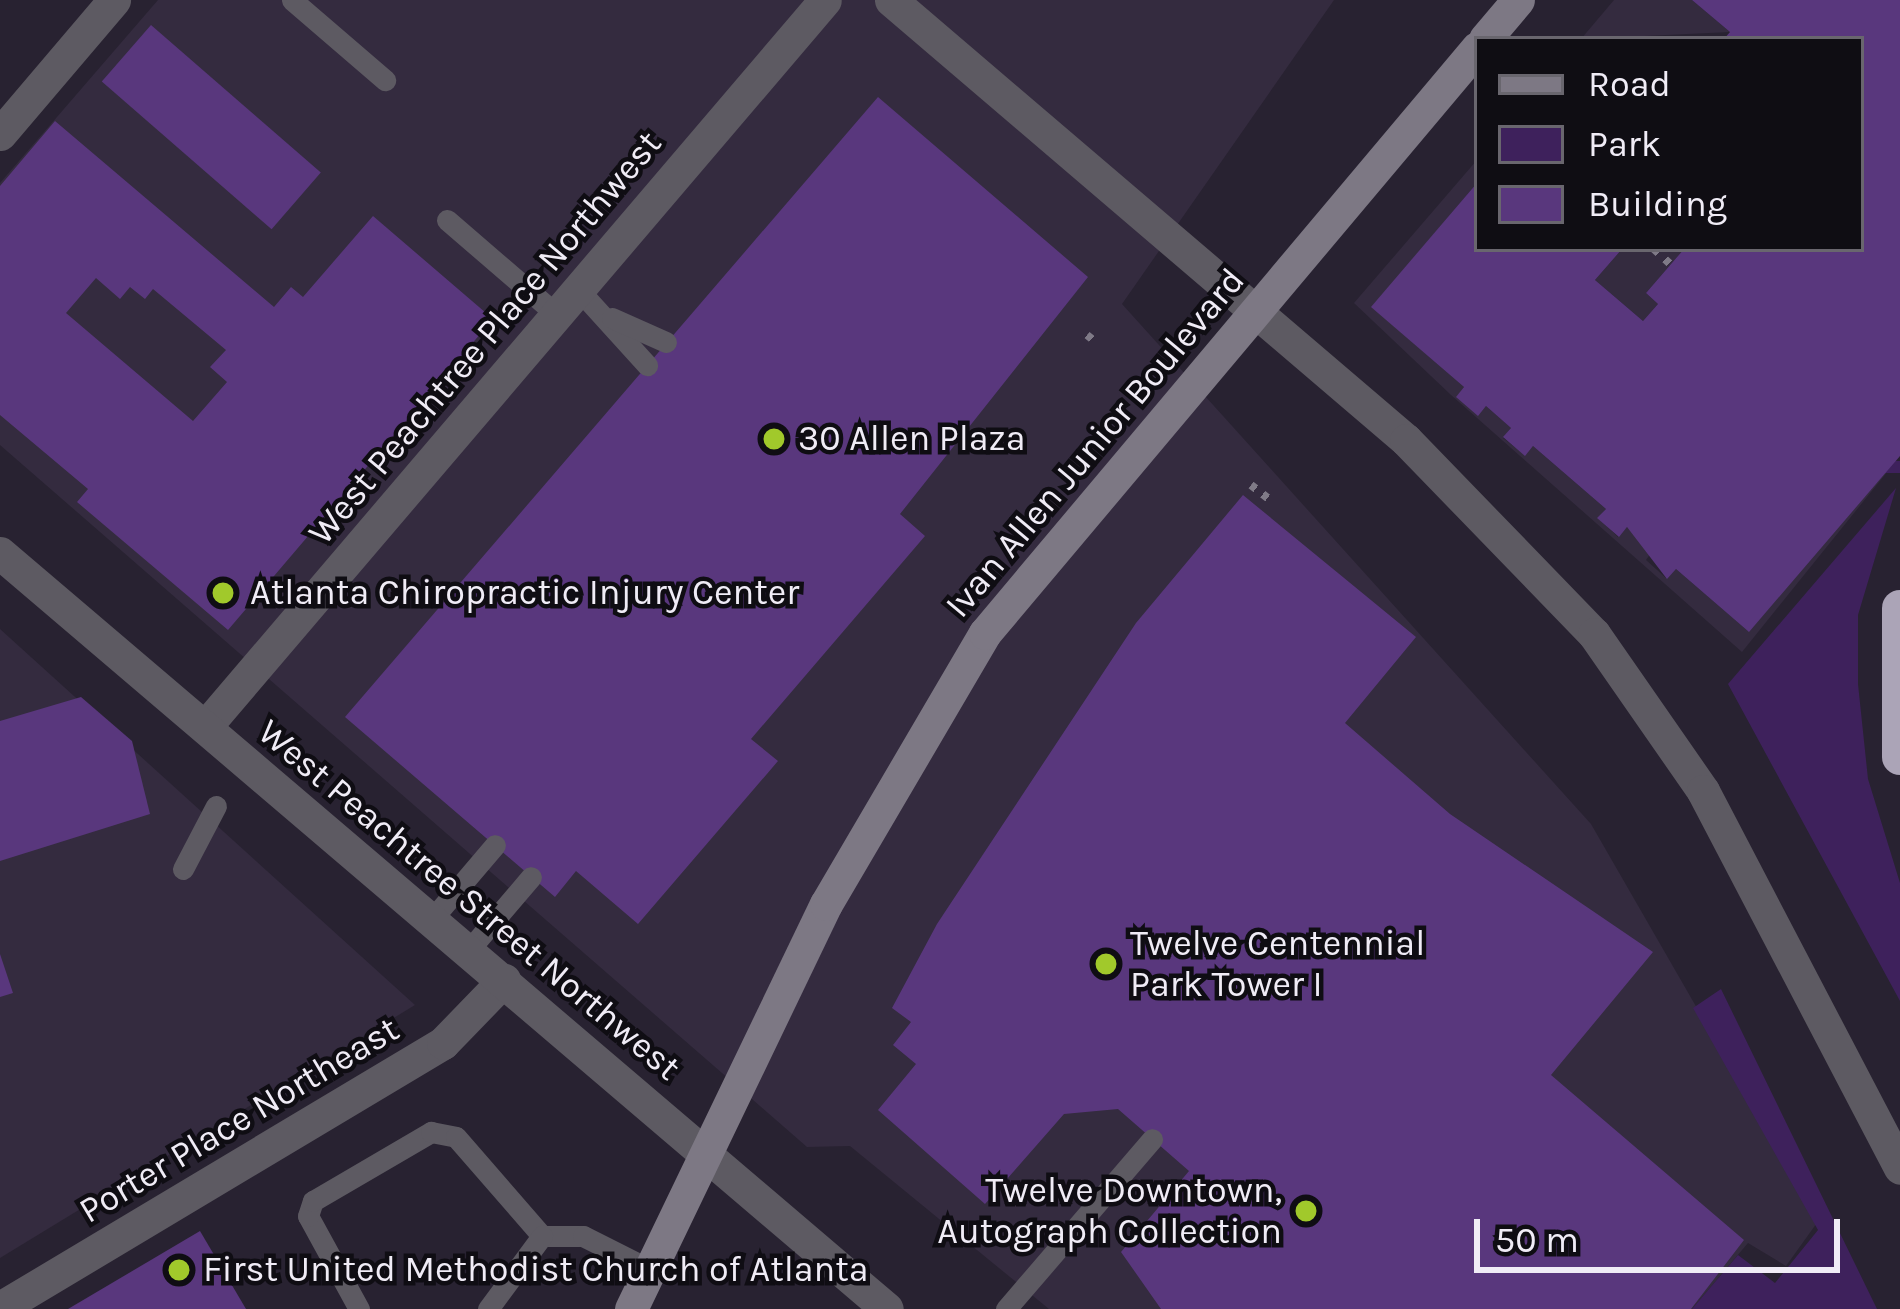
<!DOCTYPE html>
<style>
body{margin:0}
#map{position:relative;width:1900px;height:1309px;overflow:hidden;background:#282231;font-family:Karla,sans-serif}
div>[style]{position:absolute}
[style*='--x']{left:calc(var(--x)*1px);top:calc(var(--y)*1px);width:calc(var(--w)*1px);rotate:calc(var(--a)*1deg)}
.built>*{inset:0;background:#342b3f}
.green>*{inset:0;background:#3e215c;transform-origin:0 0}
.building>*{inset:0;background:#59377d;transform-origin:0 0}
.path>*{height:8px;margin-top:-4px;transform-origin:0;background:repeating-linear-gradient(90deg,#7f7a87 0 6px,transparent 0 15px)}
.service>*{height:21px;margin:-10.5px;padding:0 10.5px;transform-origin:10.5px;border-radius:10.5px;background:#5d5a62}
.minor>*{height:33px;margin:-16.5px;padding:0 16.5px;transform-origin:16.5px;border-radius:16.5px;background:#5d5a62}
.tertiary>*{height:33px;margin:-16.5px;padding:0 16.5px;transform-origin:16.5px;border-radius:16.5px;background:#5d5a62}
.secondary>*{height:33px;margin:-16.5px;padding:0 16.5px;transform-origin:16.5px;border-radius:16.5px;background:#7d7884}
.motorway>*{height:36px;margin:-18px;padding:0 18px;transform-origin:18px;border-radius:18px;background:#aba4b7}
.dots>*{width:33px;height:33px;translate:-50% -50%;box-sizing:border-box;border:6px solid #0f0d13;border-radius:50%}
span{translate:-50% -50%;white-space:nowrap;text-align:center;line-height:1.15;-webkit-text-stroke:9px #0f0d13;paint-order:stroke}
.street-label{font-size:36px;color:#f0ecf6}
.poi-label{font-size:36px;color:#f0ecf6}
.left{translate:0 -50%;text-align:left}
.right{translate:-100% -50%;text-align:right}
.legend{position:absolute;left:1474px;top:36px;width:390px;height:216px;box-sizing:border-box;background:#0f0d13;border:3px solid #69666e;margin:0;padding:15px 21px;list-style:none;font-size:36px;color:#f0ecf6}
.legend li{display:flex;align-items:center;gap:24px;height:60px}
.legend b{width:60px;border:3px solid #69666e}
.scale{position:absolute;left:1474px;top:1219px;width:366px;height:54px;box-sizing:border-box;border:6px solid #f0ecf6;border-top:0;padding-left:15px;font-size:36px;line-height:42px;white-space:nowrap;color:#f0ecf6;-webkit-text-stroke:9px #0f0d13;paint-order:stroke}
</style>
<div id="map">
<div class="built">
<i style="clip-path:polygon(158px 0,1334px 0,1122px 304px,1591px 824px,1819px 1220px,1786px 1266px,1748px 1243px,1692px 1309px,1049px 1309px,850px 1146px,807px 1147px,0 445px,0 183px)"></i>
<i style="clip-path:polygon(1614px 0,1692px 0,1730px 32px,1581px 39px)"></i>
<i style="clip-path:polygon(1477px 160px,1477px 183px,1372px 307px,1464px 387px,1457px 397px,1478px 415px,1486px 406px,1511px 428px,1503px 438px,1525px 455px,1533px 446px,1606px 509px,1598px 518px,1618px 537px,1627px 527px,1653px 550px,1646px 560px,1666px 578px,1676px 569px,1748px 631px,1900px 456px,1742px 652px,1451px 395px,1354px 303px)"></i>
<i style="clip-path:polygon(1622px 249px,1684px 249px,1646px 293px,1658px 304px,1643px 321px,1595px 280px)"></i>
<i style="clip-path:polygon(0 629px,415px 1005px,0 1258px)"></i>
</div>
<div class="green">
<i style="left:1900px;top:461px;width:12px;height:225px;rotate:90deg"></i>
<i style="clip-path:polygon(1896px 488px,1858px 615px,1858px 684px,1868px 779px,1900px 883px,1900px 1001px,1728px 684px)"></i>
<i style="clip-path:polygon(1721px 989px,1877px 1309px,1692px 1309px,1738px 1255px,1775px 1283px,1818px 1230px,1693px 1008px)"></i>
</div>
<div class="building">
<i style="clip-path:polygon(1692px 0,1900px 0,1900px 456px,1749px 632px,1676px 569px,1667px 579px,1627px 527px,1619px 537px,1597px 518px,1606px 509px,1533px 446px,1525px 456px,1503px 437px,1511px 428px,1486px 406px,1478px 416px,1456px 397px,1464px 387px,1371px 307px,1477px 183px,1477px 249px,1622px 249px,1595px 280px,1643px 321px,1658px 304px,1646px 293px,1684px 249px,1861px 249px,1861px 39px,1724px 39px,1730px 32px)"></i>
<i style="left:151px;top:25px;width:225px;height:75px;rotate:41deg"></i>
<i style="clip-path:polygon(878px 97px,1088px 277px,900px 514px,925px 536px,751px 739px,778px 761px,638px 924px,576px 871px,555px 897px,345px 717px)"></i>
<i style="clip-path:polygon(evenodd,55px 121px,274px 307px,291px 287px,303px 297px,373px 216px,493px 319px,228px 630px,77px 502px,88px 489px,0 415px,0 186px,55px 121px,96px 278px,120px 299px,130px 287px,145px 299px,153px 289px,226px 350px,210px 367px,227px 382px,193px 421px,66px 313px,96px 278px)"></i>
<i style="clip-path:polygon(1243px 495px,1416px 637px,1345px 723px,1450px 814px,1653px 952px,1551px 1075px,1744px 1240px,1691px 1309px,1161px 1309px,1121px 1252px,1189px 1171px,1118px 1109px,1064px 1114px,985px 1204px,878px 1110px,916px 1064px,893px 1045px,911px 1022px,892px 1008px,937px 924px,1136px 623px)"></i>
<i style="clip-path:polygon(81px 697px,132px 741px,150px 814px,0 861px,0 721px)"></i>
<i style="clip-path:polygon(0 954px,13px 993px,0 997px)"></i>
<i style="clip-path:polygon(200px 1231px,246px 1309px,68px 1309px)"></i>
</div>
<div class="path">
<i style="--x:1654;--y:249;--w:23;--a:43"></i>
<i style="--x:1087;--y:335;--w:14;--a:39"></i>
<i style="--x:1251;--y:485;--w:24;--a:38"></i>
</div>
<div class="service">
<i style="--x:292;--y:0;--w:123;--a:40.7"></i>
<i style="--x:447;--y:220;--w:145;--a:40.8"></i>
<i style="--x:578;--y:289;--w:103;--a:47.8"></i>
<i style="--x:612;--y:318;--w:59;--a:24"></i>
<i style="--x:183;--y:869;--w:71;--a:-62.4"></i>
<i style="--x:432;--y:919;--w:97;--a:-49.6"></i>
<i style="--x:468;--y:951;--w:97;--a:-49.6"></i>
<i style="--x:359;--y:1309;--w:106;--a:-118.7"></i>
<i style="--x:308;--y:1216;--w:16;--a:-72"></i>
<i style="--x:313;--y:1201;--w:137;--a:-30.3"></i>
<i style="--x:431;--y:1132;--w:25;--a:11"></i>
<i style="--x:456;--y:1137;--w:131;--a:49"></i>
<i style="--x:542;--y:1236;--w:41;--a:0"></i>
<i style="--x:583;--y:1236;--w:76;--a:26.6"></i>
<i style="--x:488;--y:1309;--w:91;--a:-53.5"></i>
<i style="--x:1006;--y:1309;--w:224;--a:-49.3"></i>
</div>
<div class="minor">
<i style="--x:0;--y:134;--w:176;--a:-49.6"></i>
<i style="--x:205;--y:727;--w:955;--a:-49.54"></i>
<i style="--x:0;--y:1308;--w:516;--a:-30.89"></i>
<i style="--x:443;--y:1043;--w:88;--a:-45.9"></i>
</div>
<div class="tertiary">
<i style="--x:891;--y:0;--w:677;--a:40.51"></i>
<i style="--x:1406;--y:440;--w:270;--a:45.9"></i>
<i style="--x:1594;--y:634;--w:191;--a:55.2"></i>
<i style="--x:1703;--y:791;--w:425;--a:62.4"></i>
<i style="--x:0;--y:553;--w:1165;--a:40.44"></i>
</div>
<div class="secondary">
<i style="--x:1485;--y:39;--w:51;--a:-49.8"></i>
<i style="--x:631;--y:1309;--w:449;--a:-64.3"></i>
<i style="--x:826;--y:904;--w:314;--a:-59.6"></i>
<i style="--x:985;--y:633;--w:764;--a:-49.94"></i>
</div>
<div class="motorway">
<i style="--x:1900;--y:608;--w:149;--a:90"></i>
</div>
<div class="dots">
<i style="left:774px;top:439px;background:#a1c92b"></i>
<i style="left:223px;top:593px;background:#a1c92b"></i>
<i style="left:1106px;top:964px;background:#a1c92b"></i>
<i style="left:1306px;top:1211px;background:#a1c92b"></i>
<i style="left:179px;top:1270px;background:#a1c92b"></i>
</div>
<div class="street-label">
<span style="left:485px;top:338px;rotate:-50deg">West Peachtree Place Northwest</span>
<span style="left:1095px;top:443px;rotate:-50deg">Ivan Allen Junior Boulevard</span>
<span style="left:469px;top:900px;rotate:40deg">West Peachtree Street Northwest</span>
<span style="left:239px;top:1120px;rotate:-31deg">Porter Place Northeast</span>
</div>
<div class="poi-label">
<span class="left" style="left:798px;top:439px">30 Allen Plaza</span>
<span class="left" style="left:250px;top:593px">Atlanta Chiropractic Injury Center</span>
<span class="left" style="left:1130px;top:964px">Twelve Centennial<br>Park Tower I</span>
<span class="right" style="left:1282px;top:1211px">Twelve Downtown,<br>Autograph Collection</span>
<span class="left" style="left:203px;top:1270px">First United Methodist Church of Atlanta</span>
</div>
<ul class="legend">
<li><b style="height:15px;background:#7d7884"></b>Road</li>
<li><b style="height:33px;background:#3e215c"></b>Park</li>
<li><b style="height:33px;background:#59377d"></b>Building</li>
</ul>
<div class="scale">50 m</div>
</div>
